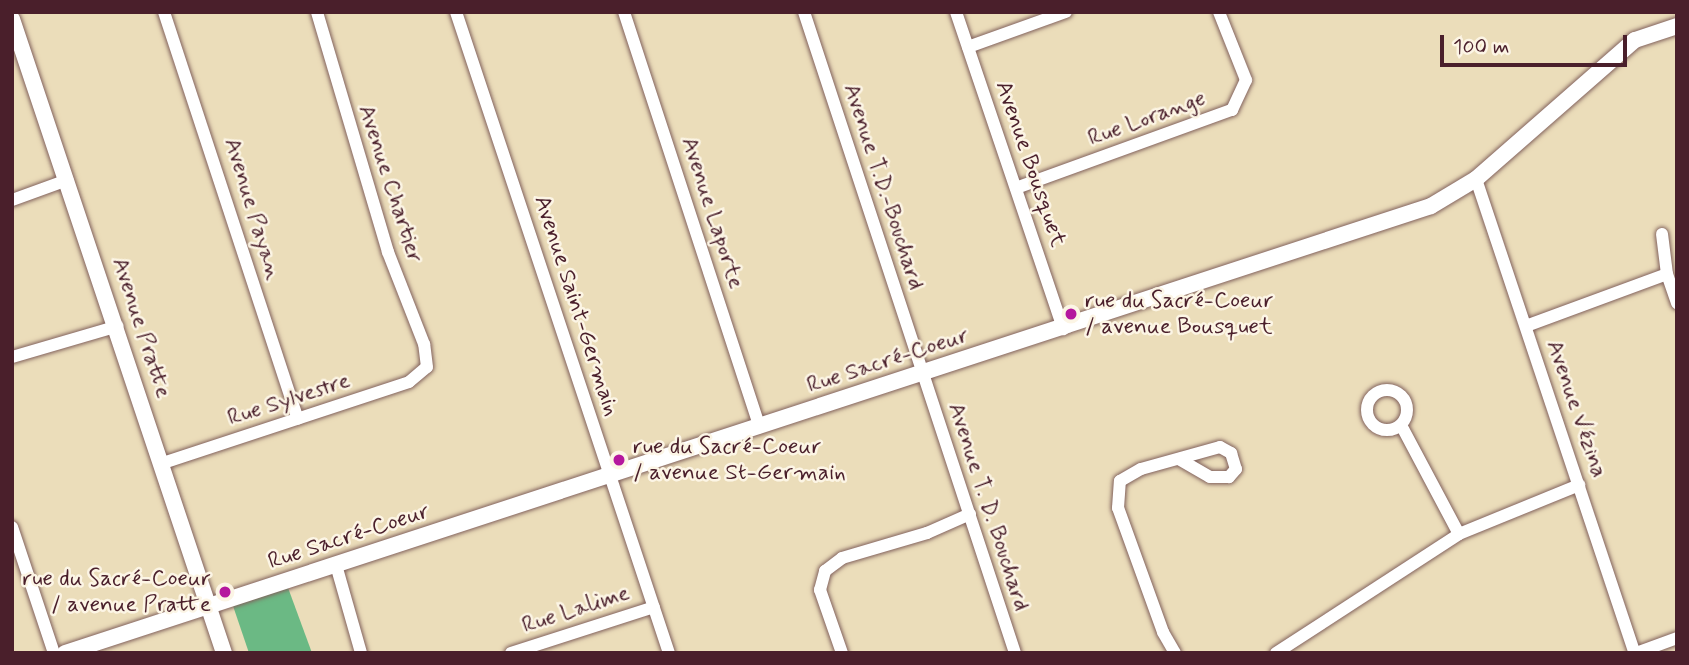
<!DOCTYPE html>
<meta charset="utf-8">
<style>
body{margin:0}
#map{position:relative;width:1689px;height:665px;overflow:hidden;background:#ebddba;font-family:Mynerve,sans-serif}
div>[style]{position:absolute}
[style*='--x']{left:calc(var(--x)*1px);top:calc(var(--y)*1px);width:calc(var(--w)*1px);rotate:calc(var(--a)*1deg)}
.forest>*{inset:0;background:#6bb984}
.roads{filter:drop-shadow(0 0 2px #82625d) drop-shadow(0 0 2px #82625d)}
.minor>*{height:12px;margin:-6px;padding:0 6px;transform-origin:6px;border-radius:6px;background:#fff}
.minor>.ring{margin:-6px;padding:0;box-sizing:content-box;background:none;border:12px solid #fff;border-radius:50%}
.tertiary>*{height:16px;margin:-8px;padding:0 8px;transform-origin:8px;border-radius:8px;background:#fff}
.dots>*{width:19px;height:19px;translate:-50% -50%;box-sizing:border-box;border:4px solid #fcf5e5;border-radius:50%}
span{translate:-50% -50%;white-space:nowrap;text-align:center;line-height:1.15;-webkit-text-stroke:5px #fcf5e5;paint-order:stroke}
.street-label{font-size:23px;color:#4a1f2b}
.poi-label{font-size:23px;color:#4a1f2b}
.left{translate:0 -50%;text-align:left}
.right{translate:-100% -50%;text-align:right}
.frame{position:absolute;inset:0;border:14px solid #4a1f2b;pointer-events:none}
.scale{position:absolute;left:1440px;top:35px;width:187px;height:32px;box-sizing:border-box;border:4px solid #4a1f2b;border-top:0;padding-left:9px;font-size:21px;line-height:24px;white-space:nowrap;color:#4a1f2b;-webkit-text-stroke:5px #fcf5e5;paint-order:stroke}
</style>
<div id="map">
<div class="forest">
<i style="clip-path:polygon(287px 585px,312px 653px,249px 653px,232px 603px)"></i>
</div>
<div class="roads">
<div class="minor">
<i style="--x:164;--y:12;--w:428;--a:71.8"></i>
<i style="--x:456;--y:12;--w:675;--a:71.62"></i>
<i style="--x:624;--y:12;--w:437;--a:71.9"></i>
<i style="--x:804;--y:12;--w:675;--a:71.78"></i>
<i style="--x:956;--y:12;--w:335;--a:71.3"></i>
<i style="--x:968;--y:47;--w:104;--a:-19.7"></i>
<i style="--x:1476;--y:179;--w:500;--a:71.5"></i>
<i style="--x:1016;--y:188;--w:230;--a:-19.9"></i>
<i style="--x:1232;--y:110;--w:33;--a:-65"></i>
<i style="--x:1246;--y:80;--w:73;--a:-111.7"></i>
<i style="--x:12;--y:200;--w:59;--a:-20"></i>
<i style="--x:1662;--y:234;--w:40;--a:82.9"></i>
<i style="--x:1526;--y:326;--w:150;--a:-20.2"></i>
<i style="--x:1667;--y:274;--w:31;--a:71"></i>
<i style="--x:12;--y:357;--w:110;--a:-16.3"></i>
<i class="ring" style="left:1367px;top:390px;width:28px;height:28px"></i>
<i style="--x:1401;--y:425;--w:123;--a:62"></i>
<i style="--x:160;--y:464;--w:262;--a:-18.2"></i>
<i style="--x:409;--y:382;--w:23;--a:-40"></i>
<i style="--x:427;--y:367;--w:23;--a:-97"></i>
<i style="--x:424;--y:344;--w:99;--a:-111.4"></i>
<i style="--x:388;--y:252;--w:250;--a:-106.5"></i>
<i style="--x:12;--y:527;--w:133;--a:71.6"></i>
<i style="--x:336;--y:565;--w:91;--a:74.1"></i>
<i style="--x:511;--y:653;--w:150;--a:-17.8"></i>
<i style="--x:842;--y:653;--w:67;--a:-109.2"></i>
<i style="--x:820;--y:590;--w:20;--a:-75"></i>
<i style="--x:825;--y:571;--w:21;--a:-37"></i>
<i style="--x:842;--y:558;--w:89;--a:-16.4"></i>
<i style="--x:927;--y:533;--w:47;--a:-23.8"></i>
<i style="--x:1175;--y:653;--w:24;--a:-120"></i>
<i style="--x:1163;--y:632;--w:132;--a:-109.9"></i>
<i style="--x:1118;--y:508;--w:27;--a:-86"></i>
<i style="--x:1120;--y:481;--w:24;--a:-30"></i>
<i style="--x:1141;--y:469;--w:82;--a:-15.6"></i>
<i style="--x:1220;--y:447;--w:13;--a:29"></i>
<i style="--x:1231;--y:453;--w:17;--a:73"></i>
<i style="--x:1236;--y:469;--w:11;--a:131"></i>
<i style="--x:1229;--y:477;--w:19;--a:180"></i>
<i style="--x:1210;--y:477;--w:34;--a:-150"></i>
<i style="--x:1276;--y:653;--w:218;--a:-33"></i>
<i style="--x:1459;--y:534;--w:130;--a:-22.2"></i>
<i style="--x:1636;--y:653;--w:44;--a:-20.1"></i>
</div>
<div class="tertiary">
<i style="--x:12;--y:19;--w:669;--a:71.51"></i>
<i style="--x:65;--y:653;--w:1437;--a:-18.12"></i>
<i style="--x:1431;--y:206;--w:52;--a:-31"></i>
<i style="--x:1476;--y:179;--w:211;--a:-41.2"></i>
<i style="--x:1635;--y:40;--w:44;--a:-18.4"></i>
</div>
</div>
<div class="dots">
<i style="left:1071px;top:314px;background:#b5179e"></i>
<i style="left:619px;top:460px;background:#b5179e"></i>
<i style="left:225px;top:592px;background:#b5179e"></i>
</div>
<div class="street-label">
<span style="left:1147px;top:119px;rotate:-20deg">Rue Lorange</span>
<span style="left:1030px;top:164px;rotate:71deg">Avenue Bousquet</span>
<span style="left:390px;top:184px;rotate:72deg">Avenue Chartier</span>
<span style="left:883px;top:187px;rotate:72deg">Avenue T.D.-Bouchard</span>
<span style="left:252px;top:209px;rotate:73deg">Avenue Payan</span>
<span style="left:712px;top:213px;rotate:72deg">Avenue Laporte</span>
<span style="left:576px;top:306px;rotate:72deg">Avenue Saint-Germain</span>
<span style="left:141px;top:328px;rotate:72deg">Avenue Pratte</span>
<span style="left:888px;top:361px;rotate:-18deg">Rue Sacré-Coeur</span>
<span style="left:289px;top:400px;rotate:-18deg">Rue Sylvestre</span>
<span style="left:1576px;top:409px;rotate:71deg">Avenue Vézina</span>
<span style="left:988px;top:507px;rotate:72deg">Avenue T. D. Bouchard</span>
<span style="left:349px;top:537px;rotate:-18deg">Rue Sacré-Coeur</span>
<span style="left:576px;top:610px;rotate:-18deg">Rue Lalime</span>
</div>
<div class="poi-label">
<span class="left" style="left:1085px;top:314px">rue du Sacré-Coeur<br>/ avenue Bousquet</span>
<span class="left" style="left:633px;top:460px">rue du Sacré-Coeur<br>/ avenue St-Germain</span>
<span class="right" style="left:211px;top:592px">rue du Sacré-Coeur<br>/ avenue Pratte</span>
</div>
<div class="frame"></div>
<div class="scale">100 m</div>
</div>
